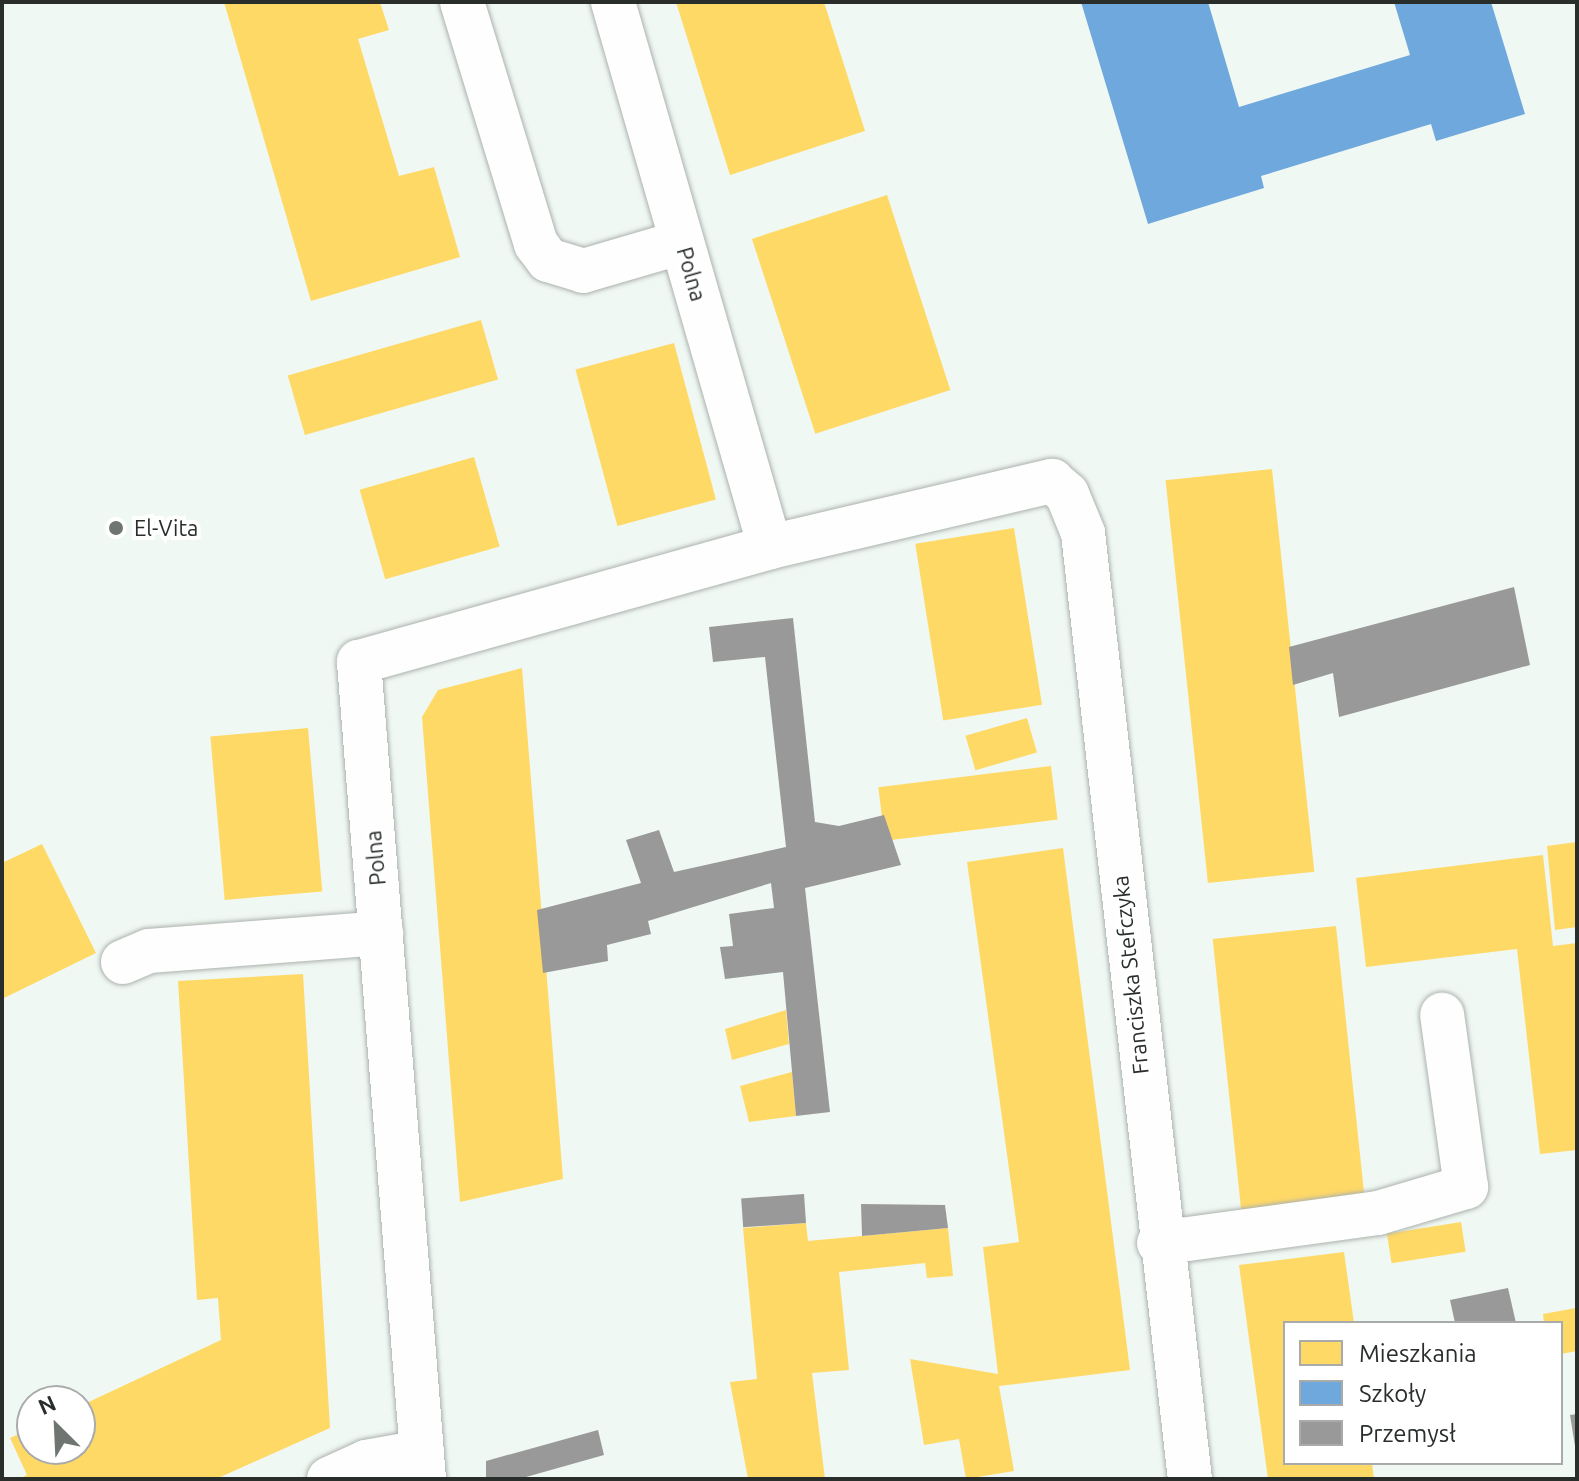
<!DOCTYPE html>
<meta charset="utf-8">
<style>
body{margin:0}
#map{position:relative;width:1579px;height:1481px;overflow:hidden;background:#f0f8f3;font-family:Ubuntu,sans-serif}
div>[style]{position:absolute}
[style*='--x']{left:calc(var(--x)*1px);top:calc(var(--y)*1px);width:calc(var(--w)*1px);rotate:calc(var(--a)*1deg)}
.homes>*{inset:0;background:#ffd966;transform-origin:0 0}
.schools>*{inset:0;background:#6fa8dc}
.industry>*{inset:0;background:#999;transform-origin:0 0}
.roads{filter:drop-shadow(0 0 2px #acb2ae) drop-shadow(0 0 2px #acb2ae)}
.minor>*{height:44px;margin:-22px;padding:0 22px;transform-origin:22px;border-radius:22px;background:#fdfefd}
.dots>*{width:22px;height:22px;translate:-50% -50%;box-sizing:border-box;border:4px solid #fff;border-radius:50%}
span{translate:-50% -50%;white-space:nowrap;text-align:center;line-height:1.15;-webkit-text-stroke:8px #fff;paint-order:stroke}
.street-label{font-size:22px;color:#292e2a}
.poi-label{font-size:22px;color:#292e2a}
.left{translate:0 -50%;text-align:left}
.frame{position:absolute;inset:0;border:4px solid #292e2a;pointer-events:none}
.legend{position:absolute;left:1283px;top:1321px;width:280px;height:144px;box-sizing:border-box;background:#fff;border:2px solid #a9abaa;margin:0;padding:10px 14px;list-style:none;font-size:24px;color:#292e2a}
.legend li{display:flex;align-items:center;gap:16px;height:40px}
.legend b{width:40px;border:2px solid #a9abaa}
.north{position:absolute;left:16px;top:1385px;width:80px;height:80px;box-sizing:border-box;background:#fff;border:2px solid #a9abaa;border-radius:50%;rotate:336deg;font-size:22px;font-weight:700;line-height:32px;text-align:center;color:#292e2a}
.north::after{content:'';display:block;margin:auto;width:28px;height:36px;background:#6f7570;clip-path:polygon(50% 0,100% 100%,50% 72%,0 100%)}
</style>
<div id="map">
<div class="homes">
<i style="clip-path:polygon(224px 2px,380px 2px,389px 30px,358px 39px,399px 176px,434px 167px,460px 257px,311px 301px)"></i>
<i style="clip-path:polygon(676px 2px,824px 2px,865px 131px,730px 175px)"></i>
<i style="left:887px;top:195px;width:205px;height:142px;rotate:72deg"></i>
<i style="left:481px;top:320px;width:62px;height:201px;rotate:74deg"></i>
<i style="left:674px;top:343px;width:162px;height:102px;rotate:75deg"></i>
<i style="left:474px;top:457px;width:93px;height:119px;rotate:74deg"></i>
<i style="left:1272px;top:469px;width:405px;height:107px;rotate:84deg"></i>
<i style="left:1014px;top:528px;width:179px;height:100px;rotate:81deg"></i>
<i style="clip-path:polygon(522px 668px,563px 1179px,460px 1202px,422px 717px,438px 690px)"></i>
<i style="left:1027px;top:718px;width:36px;height:64px;rotate:74deg"></i>
<i style="left:308px;top:728px;width:164px;height:98px;rotate:85deg"></i>
<i style="left:1051px;top:766px;width:54px;height:174px;rotate:83deg"></i>
<i style="clip-path:polygon(1577px 842px,1577px 927px,1555px 930px,1547px 846px)"></i>
<i style="clip-path:polygon(42px 844px,96px 953px,2px 999px,2px 863px)"></i>
<i style="clip-path:polygon(1063px 848px,1130px 1370px,999px 1386px,1014px 1471px,966px 1479px,959px 1439px,924px 1445px,910px 1359px,998px 1374px,983px 1247px,1019px 1242px,967px 862px)"></i>
<i style="clip-path:polygon(1543px 855px,1553px 946px,1577px 943px,1577px 1150px,1540px 1154px,1517px 949px,1366px 967px,1356px 878px)"></i>
<i style="left:1336px;top:926px;width:272px;height:124px;rotate:84deg"></i>
<i style="clip-path:polygon(303px 974px,330px 1428px,216px 1479px,19px 1479px,27px 1475px,10px 1438px,32px 1428px,32px 1449px,80px 1449px,80px 1406px,221px 1340px,218px 1298px,197px 1300px,178px 981px)"></i>
<i style="clip-path:polygon(786px 1010px,789px 1044px,732px 1060px,725px 1029px)"></i>
<i style="clip-path:polygon(792px 1072px,796px 1116px,749px 1122px,740px 1086px)"></i>
<i style="left:1461px;top:1222px;width:30px;height:75px;rotate:81deg"></i>
<i style="clip-path:polygon(806px 1223px,808px 1241px,948px 1228px,953px 1276px,927px 1278px,925px 1263px,839px 1272px,849px 1370px,812px 1373px,825px 1479px,748px 1479px,730px 1382px,757px 1379px,743px 1228px)"></i>
<i style="clip-path:polygon(1344px 1252px,1354px 1323px,1285px 1323px,1285px 1463px,1372px 1463px,1374px 1479px,1268px 1479px,1239px 1265px)"></i>
<i style="clip-path:polygon(1576px 1308px,1577px 1351px,1561px 1354px,1561px 1323px,1544px 1323px,1543px 1314px)"></i>
</div>
<div class="schools">
<i style="clip-path:polygon(1081px 2px,1208px 2px,1239px 107px,1410px 55px,1394px 2px,1491px 2px,1525px 114px,1436px 141px,1431px 124px,1261px 176px,1264px 188px,1148px 224px)"></i>
</div>
<div class="industry">
<i style="clip-path:polygon(1514px 587px,1530px 665px,1339px 717px,1333px 673px,1293px 685px,1289px 647px)"></i>
<i style="clip-path:polygon(793px 618px,815px 822px,839px 826px,884px 815px,901px 865px,805px 888px,830px 1112px,796px 1116px,783px 972px,725px 979px,720px 947px,733px 946px,729px 914px,774px 908px,771px 883px,648px 921px,651px 934px,607px 945px,608px 961px,543px 973px,537px 910px,641px 883px,626px 840px,659px 830px,674px 872px,786px 847px,765px 657px,713px 662px,709px 627px)"></i>
<i style="left:804px;top:1194px;width:29px;height:63px;rotate:86deg"></i>
<i style="clip-path:polygon(861px 1204px,945px 1205px,948px 1228px,862px 1236px)"></i>
<i style="clip-path:polygon(1508px 1288px,1516px 1323px,1455px 1323px,1450px 1300px)"></i>
<i style="clip-path:polygon(1577px 1414px,1577px 1446px,1575px 1446px,1570px 1415px)"></i>
<i style="clip-path:polygon(598px 1430px,604px 1455px,519px 1479px,486px 1479px,486px 1461px)"></i>
</div>
<div class="roads">
<div class="minor">
<i style="--x:462;--y:2;--w:253;--a:73"></i>
<i style="--x:536;--y:244;--w:20;--a:53"></i>
<i style="--x:548;--y:260;--w:37;--a:17"></i>
<i style="--x:583;--y:271;--w:103;--a:-16.3"></i>
<i style="--x:613;--y:2;--w:567;--a:73.93"></i>
<i style="--x:123;--y:962;--w:28;--a:-23"></i>
<i style="--x:149;--y:951;--w:233;--a:-4.4"></i>
<i style="--x:1159;--y:1243;--w:221;--a:-7.8"></i>
<i style="--x:1378;--y:1213;--w:92;--a:-16.5"></i>
<i style="--x:1466;--y:1187;--w:174;--a:-97.9"></i>
<i style="--x:329;--y:1479;--w:41;--a:-24.7"></i>
<i style="--x:366;--y:1462;--w:57;--a:-10.1"></i>
<i style="--x:424;--y:1479;--w:820;--a:-94.55"></i>
<i style="--x:359;--y:662;--w:427;--a:-15.6"></i>
<i style="--x:770;--y:547;--w:290;--a:-13.2"></i>
<i style="--x:1052;--y:481;--w:20;--a:41"></i>
<i style="--x:1067;--y:494;--w:42;--a:67.7"></i>
<i style="--x:1083;--y:533;--w:952;--a:83.55"></i>
</div>
</div>
<div class="dots">
<i style="left:116px;top:528px;background:#6f7570"></i>
</div>
<div class="street-label">
<span style="left:692px;top:274px;rotate:74deg">Polna</span>
<span style="left:375px;top:858px;rotate:-95deg">Polna</span>
<span style="left:1130px;top:975px;rotate:-96deg">Franciszka Stefczyka</span>
</div>
<div class="poi-label">
<span class="left" style="left:134px;top:528px">El-Vita</span>
</div>
<div class="frame"></div>
<ul class="legend">
<li><b style="height:22px;background:#ffd966"></b>Mieszkania</li>
<li><b style="height:22px;background:#6fa8dc"></b>Szkoły</li>
<li><b style="height:22px;background:#999"></b>Przemysł</li>
</ul>
<div class="north">N</div>
</div>
